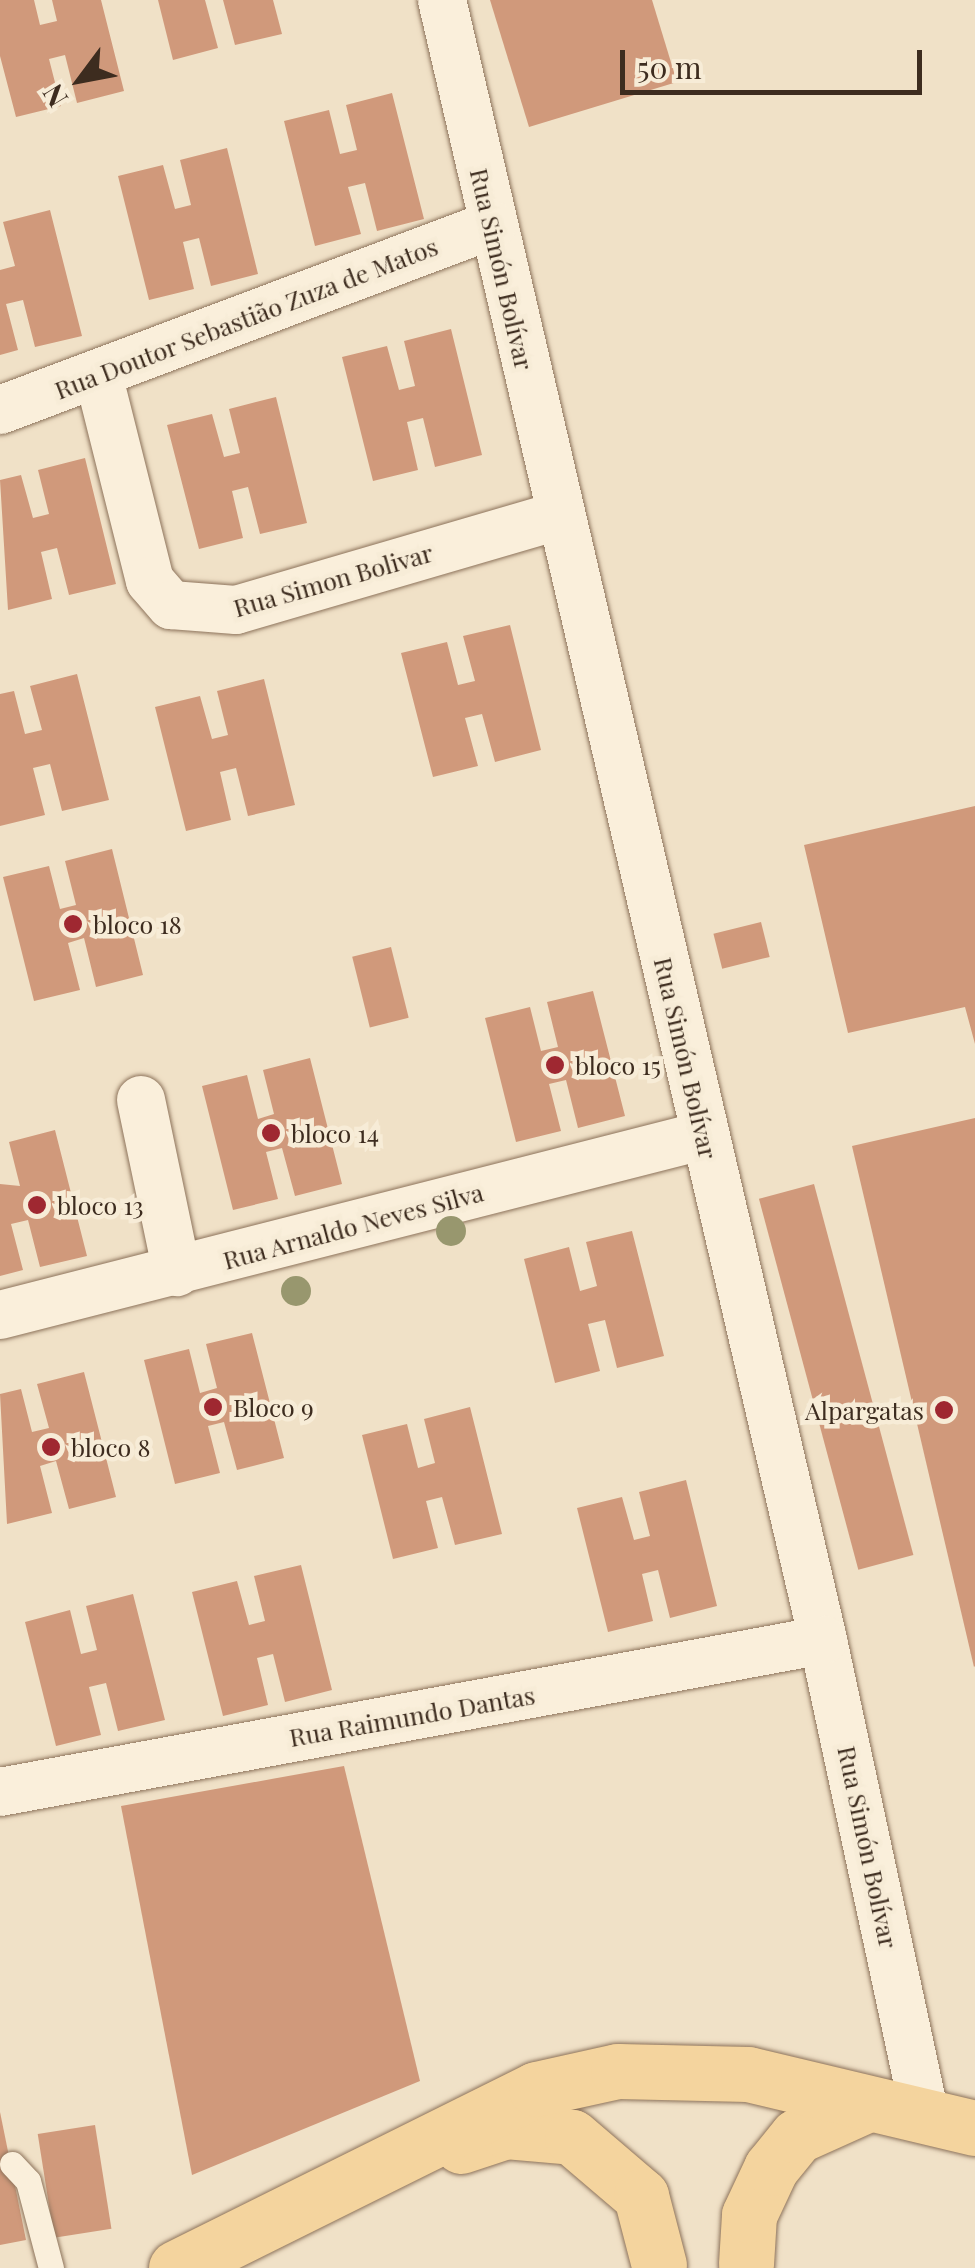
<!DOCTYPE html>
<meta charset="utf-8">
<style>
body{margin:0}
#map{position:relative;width:975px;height:2268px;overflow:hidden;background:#f0e1c7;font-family:"Playfair Display",serif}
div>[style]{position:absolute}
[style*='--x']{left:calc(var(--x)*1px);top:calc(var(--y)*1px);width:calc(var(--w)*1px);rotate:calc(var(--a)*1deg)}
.building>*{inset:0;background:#d0997b;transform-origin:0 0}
.roads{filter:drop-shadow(0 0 2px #8d735b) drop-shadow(0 0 2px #8d735b)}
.lane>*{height:25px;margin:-12.5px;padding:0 12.5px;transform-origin:12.5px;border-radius:12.5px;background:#faefdb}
.street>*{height:48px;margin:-24px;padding:0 24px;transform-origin:24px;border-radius:24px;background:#faefdb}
.primary>*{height:55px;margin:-27.5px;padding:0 27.5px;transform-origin:27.5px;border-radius:27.5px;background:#f4d49e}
.trees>*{width:30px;height:30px;margin:-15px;border-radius:50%;background:#98976e}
.dots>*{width:28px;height:28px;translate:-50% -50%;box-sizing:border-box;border:5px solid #f7ecd7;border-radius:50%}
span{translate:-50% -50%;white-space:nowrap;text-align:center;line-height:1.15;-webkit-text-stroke:9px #f7ecd7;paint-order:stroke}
.street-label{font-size:25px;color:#3d2c1f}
.poi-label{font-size:25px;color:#3d2c1f}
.left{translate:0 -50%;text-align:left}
.right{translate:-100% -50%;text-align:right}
.north{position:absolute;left:30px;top:30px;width:100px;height:100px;-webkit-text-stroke:8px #f7ecd7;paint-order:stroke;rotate:238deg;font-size:28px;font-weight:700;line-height:40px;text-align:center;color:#3d2c1f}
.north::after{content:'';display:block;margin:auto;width:35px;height:45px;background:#3d2c1f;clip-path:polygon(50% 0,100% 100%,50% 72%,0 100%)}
.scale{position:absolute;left:620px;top:50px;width:302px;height:45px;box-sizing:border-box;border:5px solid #3d2c1f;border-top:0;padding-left:12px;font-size:30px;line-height:35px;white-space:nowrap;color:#3d2c1f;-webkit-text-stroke:8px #f7ecd7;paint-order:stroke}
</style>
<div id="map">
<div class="building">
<i style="clip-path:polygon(0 0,34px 0,40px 25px,57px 21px,52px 0,101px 0,124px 91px,77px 103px,65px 55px,49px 59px,61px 106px,16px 117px,0 56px)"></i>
<i style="clip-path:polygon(158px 0,205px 0,218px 48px,173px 60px)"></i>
<i style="clip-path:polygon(223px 0,273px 0,282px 34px,235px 45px)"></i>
<i style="clip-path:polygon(490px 0,652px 0,677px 82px,529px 127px)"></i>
<i style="clip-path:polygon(392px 93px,424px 219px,377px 231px,365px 183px,348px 187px,361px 234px,315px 246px,284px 121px,329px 110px,340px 154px,357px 150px,346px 105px)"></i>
<i style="clip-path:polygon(227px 148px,258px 274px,211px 286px,199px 238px,183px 242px,194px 289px,149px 300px,118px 176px,163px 165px,175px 209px,191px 205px,180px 160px)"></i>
<i style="clip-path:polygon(50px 210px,82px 336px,35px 347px,23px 300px,6px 304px,18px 350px,0 355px,0 270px,15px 266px,3px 222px)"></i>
<i style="clip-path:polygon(451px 329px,482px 455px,435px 467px,423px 418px,407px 422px,418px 470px,373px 481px,342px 357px,387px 346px,399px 390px,415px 386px,404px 341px)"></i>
<i style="clip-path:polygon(276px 397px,307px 523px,260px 534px,248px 487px,232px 491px,243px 538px,199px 549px,167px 425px,212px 414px,224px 457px,240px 453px,229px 409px)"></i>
<i style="clip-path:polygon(85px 458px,116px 584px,69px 595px,57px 548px,41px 552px,52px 599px,8px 610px,0 480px,21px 475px,33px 518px,49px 514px,38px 470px)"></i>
<i style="clip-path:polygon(510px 625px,541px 750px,495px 762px,482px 714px,465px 718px,478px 766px,433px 777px,401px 653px,447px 642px,458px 685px,475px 681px,463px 636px)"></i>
<i style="clip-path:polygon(77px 674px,109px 800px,62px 811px,50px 764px,33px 768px,45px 815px,0 826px,0 694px,14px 691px,25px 734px,42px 730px,30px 686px)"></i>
<i style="clip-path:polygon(264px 679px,295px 805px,248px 816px,236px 768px,220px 772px,231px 820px,186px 831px,155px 707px,200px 696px,212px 739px,228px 735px,217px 691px)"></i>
<i style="clip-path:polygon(975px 806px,975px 1044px,965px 1007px,848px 1033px,804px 845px)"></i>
<i style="clip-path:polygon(112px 849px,143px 975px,96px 987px,84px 938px,68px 943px,80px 990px,34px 1001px,3px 877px,49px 866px,60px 909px,76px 905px,65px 861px)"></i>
<i style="left:761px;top:922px;width:36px;height:49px;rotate:76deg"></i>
<i style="left:391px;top:947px;width:73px;height:40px;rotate:76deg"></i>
<i style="clip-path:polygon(593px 991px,625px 1116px,578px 1128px,566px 1080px,549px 1084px,561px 1131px,516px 1142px,485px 1018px,530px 1007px,541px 1051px,558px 1047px,547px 1002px)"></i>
<i style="clip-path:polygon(310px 1058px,342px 1184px,295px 1196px,282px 1148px,266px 1152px,278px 1199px,233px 1210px,202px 1086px,247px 1075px,258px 1119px,274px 1114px,263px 1070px)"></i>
<i style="clip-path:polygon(975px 1118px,975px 1666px,974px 1667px,852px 1146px)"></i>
<i style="clip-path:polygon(55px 1130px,87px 1256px,40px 1267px,28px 1220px,11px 1224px,23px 1270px,0 1276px,0 1184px,20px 1186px,9px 1142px)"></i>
<i style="left:814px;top:1184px;width:384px;height:57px;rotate:75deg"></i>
<i style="clip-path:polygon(632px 1231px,664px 1356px,617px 1368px,605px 1320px,588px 1324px,600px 1371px,555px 1383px,524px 1259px,569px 1247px,580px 1291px,597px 1286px,586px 1242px)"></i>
<i style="clip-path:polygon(252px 1333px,284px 1458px,237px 1470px,224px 1422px,208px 1426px,220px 1473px,175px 1484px,144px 1360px,189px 1349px,200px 1393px,217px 1388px,206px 1344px)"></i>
<i style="clip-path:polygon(84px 1372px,116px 1497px,69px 1509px,56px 1461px,40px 1466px,52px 1513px,7px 1524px,0 1394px,21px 1389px,32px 1432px,49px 1428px,37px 1384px)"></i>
<i style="clip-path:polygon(470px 1407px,502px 1534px,455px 1545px,442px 1497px,426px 1501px,438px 1548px,393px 1559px,362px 1435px,407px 1424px,418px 1468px,435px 1463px,424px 1419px)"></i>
<i style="clip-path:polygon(686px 1480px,717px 1606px,670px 1618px,658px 1570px,642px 1574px,653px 1621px,608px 1632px,577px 1508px,622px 1497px,634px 1540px,650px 1536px,639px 1492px)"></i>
<i style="clip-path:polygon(301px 1565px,332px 1690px,285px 1702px,273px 1654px,257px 1658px,268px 1705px,223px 1716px,192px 1592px,237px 1581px,249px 1625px,265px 1621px,254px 1576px)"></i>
<i style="clip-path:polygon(133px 1594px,165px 1720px,118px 1731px,106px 1683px,89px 1687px,101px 1735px,56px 1746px,25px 1622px,70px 1610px,81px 1654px,97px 1650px,86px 1606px)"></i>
<i style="clip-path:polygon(344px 1766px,420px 2081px,192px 2175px,121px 1806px)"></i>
<i style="clip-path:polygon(0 2112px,26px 2240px,0 2245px)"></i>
<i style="left:95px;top:2125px;width:105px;height:58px;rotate:81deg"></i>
</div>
<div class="roads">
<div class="lane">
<i style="--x:12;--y:2164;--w:23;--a:47"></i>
<i style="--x:28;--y:2181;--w:90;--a:75.2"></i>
</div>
<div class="street">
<i style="--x:442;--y:0;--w:1684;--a:76.92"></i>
<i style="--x:823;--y:1640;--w:488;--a:77.9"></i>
<i style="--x:98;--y:374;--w:213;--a:75.9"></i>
<i style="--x:150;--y:581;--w:32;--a:49"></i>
<i style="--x:171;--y:605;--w:65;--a:4.4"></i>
<i style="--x:236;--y:610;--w:335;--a:-16.3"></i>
<i style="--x:0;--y:410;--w:526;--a:-20.61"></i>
<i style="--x:141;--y:1100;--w:176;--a:78.2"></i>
<i style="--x:0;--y:1315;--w:728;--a:-14.32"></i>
<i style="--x:0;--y:1792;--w:837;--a:-10.46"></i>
</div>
<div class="primary">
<i style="--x:461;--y:2146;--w:47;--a:-18.4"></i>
<i style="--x:506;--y:2131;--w:66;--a:5.2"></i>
<i style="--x:572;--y:2137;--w:91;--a:40.5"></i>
<i style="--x:641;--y:2196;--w:71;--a:75.4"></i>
<i style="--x:746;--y:2264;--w:49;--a:-86.5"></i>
<i style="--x:749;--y:2215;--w:52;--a:-64.9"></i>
<i style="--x:771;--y:2168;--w:41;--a:-50.9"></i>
<i style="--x:797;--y:2136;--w:78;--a:-24.3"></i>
<i style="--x:176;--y:2268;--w:402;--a:-26.4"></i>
<i style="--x:536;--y:2089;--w:84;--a:-12.4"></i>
<i style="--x:618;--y:2071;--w:130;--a:1.3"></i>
<i style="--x:748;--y:2074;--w:233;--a:13.4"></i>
</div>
</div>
<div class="trees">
<i style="left:451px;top:1231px"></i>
<i style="left:296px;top:1291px"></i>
</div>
<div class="dots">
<i style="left:73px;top:924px;background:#9f2831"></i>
<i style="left:555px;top:1065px;background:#9f2831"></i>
<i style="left:271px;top:1133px;background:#9f2831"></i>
<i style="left:37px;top:1205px;background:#9f2831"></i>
<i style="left:213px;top:1407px;background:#9f2831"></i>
<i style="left:944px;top:1410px;background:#9f2831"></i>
<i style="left:51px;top:1447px;background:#9f2831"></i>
</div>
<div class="street-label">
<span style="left:502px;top:269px;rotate:77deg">Rua Simón Bolívar</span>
<span style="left:246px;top:318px;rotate:-21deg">Rua Doutor Sebastião Zuza de Matos</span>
<span style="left:333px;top:580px;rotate:-16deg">Rua Simon Bolivar</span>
<span style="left:686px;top:1058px;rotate:77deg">Rua Simón Bolívar</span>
<span style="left:353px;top:1226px;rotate:-15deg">Rua Arnaldo Neves Silva</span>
<span style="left:412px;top:1716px;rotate:-10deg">Rua Raimundo Dantas</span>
<span style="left:868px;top:1847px;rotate:78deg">Rua Simón Bolívar</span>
</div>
<div class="poi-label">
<span class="left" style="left:93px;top:924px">bloco 18</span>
<span class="left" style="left:575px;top:1065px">bloco 15</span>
<span class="left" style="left:291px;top:1133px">bloco 14</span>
<span class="left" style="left:57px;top:1205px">bloco 13</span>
<span class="left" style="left:233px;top:1407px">Bloco 9</span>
<span class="right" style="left:924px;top:1410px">Alpargatas</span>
<span class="left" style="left:71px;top:1447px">bloco 8</span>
</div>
<div class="north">N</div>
<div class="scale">50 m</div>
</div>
